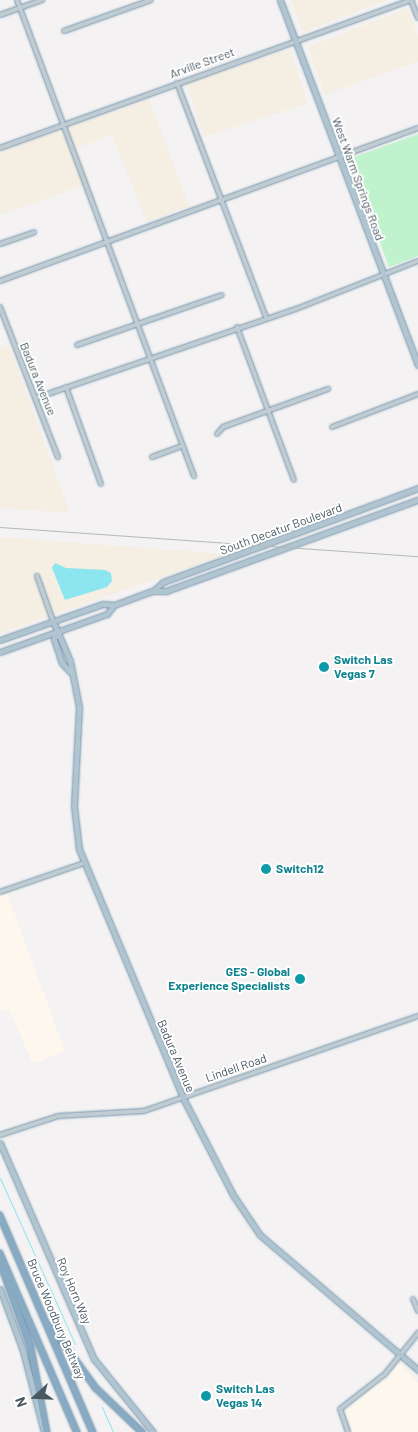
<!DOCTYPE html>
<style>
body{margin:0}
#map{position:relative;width:418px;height:1432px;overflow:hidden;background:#f4f2f2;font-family:Barlow,sans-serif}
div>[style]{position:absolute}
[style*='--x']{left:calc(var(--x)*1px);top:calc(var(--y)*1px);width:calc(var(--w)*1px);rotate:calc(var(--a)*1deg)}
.commercial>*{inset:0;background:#fdf7ed}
.green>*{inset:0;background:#c0f2ce}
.sand>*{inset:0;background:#f5eee3;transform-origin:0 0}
.water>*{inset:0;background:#8ce6f0}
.stream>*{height:1px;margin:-0.5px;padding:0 0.5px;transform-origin:0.5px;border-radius:0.5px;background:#8ce6f0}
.roads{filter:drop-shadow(0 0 1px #7395ae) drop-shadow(0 0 1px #7395ae)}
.minor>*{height:4px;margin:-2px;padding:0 2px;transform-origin:2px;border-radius:2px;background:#c0cbd2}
.major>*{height:5px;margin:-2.5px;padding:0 2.5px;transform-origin:2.5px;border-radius:2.5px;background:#b1c5d1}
.highway>*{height:5.5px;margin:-2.75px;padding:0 2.75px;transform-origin:2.75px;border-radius:2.75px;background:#88aac2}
.rail>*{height:1px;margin:-0.5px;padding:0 0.5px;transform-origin:0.5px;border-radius:0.5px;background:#b4b8bc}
.dots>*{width:14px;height:14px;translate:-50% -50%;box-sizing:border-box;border:2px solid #fff;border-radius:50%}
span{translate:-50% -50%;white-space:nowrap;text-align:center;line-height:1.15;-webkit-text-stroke:4px #fff;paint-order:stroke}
.street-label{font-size:12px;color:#495861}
.culture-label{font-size:12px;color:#0d838f;font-weight:700}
.left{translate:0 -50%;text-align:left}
.right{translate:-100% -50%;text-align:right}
.north{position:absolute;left:10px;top:1372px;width:50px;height:50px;-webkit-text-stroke:4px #fff;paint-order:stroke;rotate:250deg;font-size:14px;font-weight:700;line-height:20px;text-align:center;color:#495861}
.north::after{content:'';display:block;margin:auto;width:18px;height:22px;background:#495861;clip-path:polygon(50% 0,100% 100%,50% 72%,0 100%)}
</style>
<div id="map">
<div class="commercial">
<i style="clip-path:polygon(7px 893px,65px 1051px,33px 1064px,9px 1009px,0 1012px,0 896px)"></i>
<i style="clip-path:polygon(400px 1363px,418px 1383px,418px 1432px,352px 1432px,345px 1411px)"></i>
</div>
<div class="green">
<i style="clip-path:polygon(418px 134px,418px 256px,389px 267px,349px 159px)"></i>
</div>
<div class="sand">
<i style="clip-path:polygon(291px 0,388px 0,303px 32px)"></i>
<i style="clip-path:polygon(408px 8px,418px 36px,418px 61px,325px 95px,308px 47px)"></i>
<i style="left:290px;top:49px;width:57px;height:109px;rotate:72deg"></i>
<i style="clip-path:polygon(149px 99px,189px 206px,147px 222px,112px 135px,77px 148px,90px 183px,0 215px,0 152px)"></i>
<i style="clip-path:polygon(9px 345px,70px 513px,0 508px,0 348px)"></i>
<i style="clip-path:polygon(0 537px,228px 554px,0 633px)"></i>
</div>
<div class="water">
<i style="clip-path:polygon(55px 563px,66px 568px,105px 570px,111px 573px,112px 581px,107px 587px,65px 600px,52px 568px)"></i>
</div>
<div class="stream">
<i style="--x:0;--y:1178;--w:182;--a:65.7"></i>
<i style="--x:102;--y:1407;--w:27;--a:66"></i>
</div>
<div class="roads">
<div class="minor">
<i style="--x:17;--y:0;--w:508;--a:69.6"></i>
<i style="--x:411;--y:0;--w:19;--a:69"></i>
<i style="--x:0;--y:15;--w:45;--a:-19.7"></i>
<i style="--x:64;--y:31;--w:92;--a:-19.6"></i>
<i style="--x:177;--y:83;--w:250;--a:69.2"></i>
<i style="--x:0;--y:148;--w:438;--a:-19.8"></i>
<i style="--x:0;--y:244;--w:36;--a:-19"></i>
<i style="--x:0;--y:281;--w:445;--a:-20.1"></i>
<i style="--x:0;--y:307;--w:161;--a:68.9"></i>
<i style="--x:237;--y:327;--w:163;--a:69.6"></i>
<i style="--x:77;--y:345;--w:153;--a:-19"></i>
<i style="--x:66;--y:387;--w:103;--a:70.2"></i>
<i style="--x:36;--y:398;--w:275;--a:-18.9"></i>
<i style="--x:296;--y:309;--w:131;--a:-21.5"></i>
<i style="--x:332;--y:427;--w:92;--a:-21"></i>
<i style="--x:217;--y:434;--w:9;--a:-49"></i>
<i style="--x:223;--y:427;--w:112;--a:-19.9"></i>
<i style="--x:152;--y:457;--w:33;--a:-20"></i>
<i style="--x:37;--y:576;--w:48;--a:70.4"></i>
<i style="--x:0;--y:892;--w:89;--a:-19"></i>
<i style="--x:0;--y:1135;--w:61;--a:-18.1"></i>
<i style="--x:58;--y:1116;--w:86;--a:-3.3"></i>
<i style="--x:144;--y:1111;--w:290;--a:-19.1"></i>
<i style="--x:413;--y:1299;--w:13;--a:67"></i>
<i style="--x:348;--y:1432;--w:24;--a:-109"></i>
<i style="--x:340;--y:1409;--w:57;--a:-37.9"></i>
<i style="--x:385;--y:1374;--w:53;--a:-51.2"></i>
</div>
<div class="major">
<i style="--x:280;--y:0;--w:390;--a:69.3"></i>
<i style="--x:153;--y:591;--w:13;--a:-42"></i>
<i style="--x:163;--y:582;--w:272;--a:-20.2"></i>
<i style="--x:53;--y:621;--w:43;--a:67"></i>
<i style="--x:70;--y:661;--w:47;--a:78.9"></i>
<i style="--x:79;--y:707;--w:99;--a:92.9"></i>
<i style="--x:74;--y:806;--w:43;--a:83.4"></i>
<i style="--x:79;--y:849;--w:270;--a:67.3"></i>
<i style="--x:183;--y:1098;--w:109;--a:62.7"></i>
<i style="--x:233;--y:1195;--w:48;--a:56"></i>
<i style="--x:260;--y:1235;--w:208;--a:40.5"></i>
<i style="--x:57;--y:631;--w:9;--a:111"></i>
<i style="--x:54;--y:639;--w:25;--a:72"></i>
<i style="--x:62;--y:663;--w:12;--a:48"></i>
<i style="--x:0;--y:640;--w:109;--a:-19.3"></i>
<i style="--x:103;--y:604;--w:11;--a:5"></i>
<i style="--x:114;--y:605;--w:40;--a:-20.2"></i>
<i style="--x:152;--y:591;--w:14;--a:0"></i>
<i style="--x:166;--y:591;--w:268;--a:-19.9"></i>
<i style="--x:0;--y:652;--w:114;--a:-19.6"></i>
<i style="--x:107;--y:614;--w:11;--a:-52"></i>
<i style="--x:0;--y:1143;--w:236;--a:66.5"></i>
<i style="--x:94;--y:1359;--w:94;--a:51.1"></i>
<i style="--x:0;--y:1289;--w:66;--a:69.6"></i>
<i style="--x:23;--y:1351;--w:84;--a:75.5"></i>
</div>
<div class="highway">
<i style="--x:0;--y:1215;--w:236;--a:66.8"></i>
<i style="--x:0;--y:1253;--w:195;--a:66.7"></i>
<i style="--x:1;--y:1264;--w:88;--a:70.1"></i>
<i style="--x:31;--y:1347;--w:86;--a:79.3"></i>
<i style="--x:51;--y:1326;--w:77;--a:54"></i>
<i style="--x:96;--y:1388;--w:64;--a:43.7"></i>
</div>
</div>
<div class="rail">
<i style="--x:0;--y:527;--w:419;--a:4"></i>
</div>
<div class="dots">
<i style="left:324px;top:667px;background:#0f9aa8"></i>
<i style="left:266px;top:869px;background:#0f9aa8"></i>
<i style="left:300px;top:979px;background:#0f9aa8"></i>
<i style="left:206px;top:1396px;background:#0f9aa8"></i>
</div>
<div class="street-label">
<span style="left:202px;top:63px;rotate:-20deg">Arville Street</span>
<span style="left:358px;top:179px;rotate:70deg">West Warm Springs Road</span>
<span style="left:38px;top:379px;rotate:68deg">Badura Avenue</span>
<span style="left:281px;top:529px;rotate:-20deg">South Decatur Boulevard</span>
<span style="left:176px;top:1056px;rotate:67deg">Badura Avenue</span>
<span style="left:236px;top:1068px;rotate:-19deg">Lindell Road</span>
<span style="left:74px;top:1291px;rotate:67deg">Roy Horn Way</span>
<span style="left:56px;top:1319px;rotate:67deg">Bruce Woodbury Beltway</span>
</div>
<div class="culture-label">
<span class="left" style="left:334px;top:667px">Switch Las<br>Vegas 7</span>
<span class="left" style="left:276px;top:869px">Switch12</span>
<span class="right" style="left:290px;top:979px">GES - Global<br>Experience Specialists</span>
<span class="left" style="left:216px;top:1396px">Switch Las<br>Vegas 14</span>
</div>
<div class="north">N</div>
</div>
